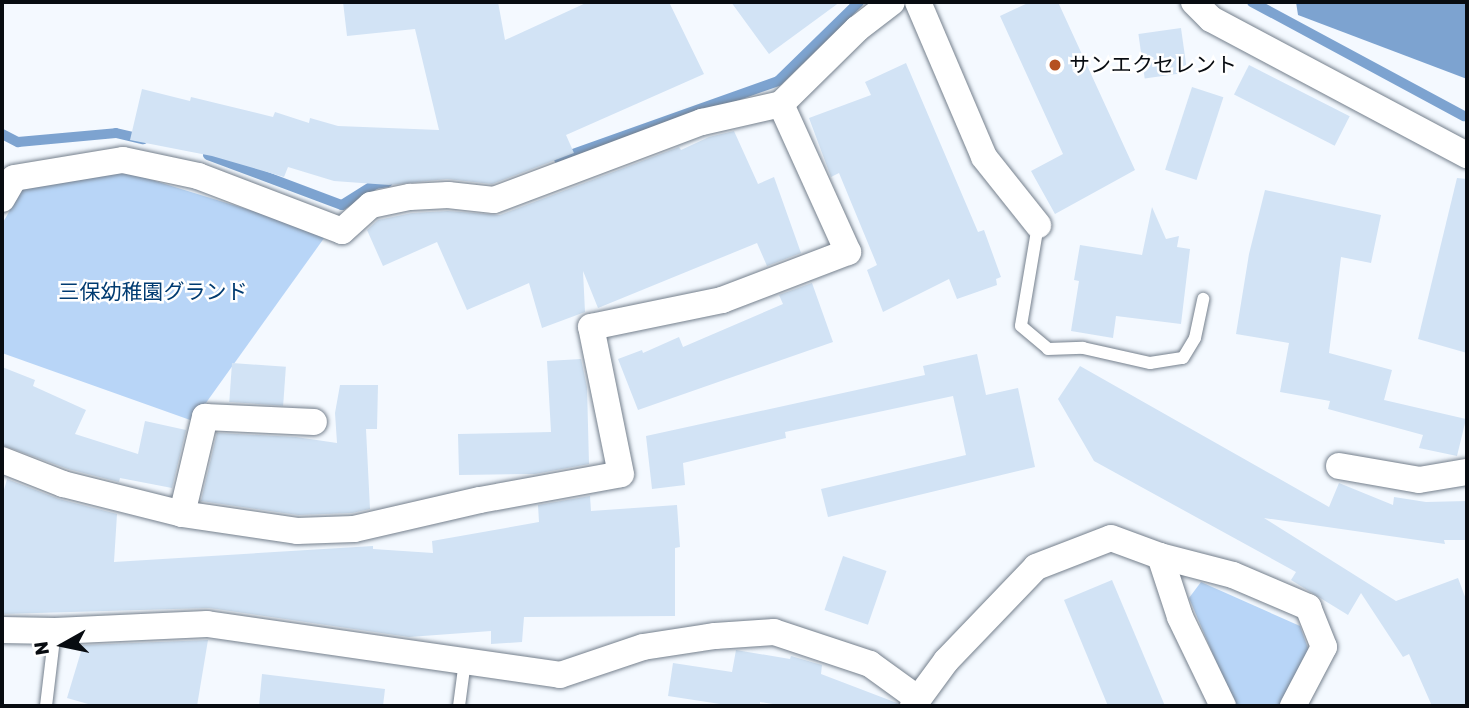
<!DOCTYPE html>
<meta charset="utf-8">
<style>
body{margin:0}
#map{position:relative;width:1469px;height:708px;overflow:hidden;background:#f4f9ff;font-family:Rubik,"Noto Sans JP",sans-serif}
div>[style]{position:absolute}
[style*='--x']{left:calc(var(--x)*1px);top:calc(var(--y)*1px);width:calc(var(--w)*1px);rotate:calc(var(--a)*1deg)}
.green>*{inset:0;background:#b8d5f7}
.water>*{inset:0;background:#7da3d0}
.stream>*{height:10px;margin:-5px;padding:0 5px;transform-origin:5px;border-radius:5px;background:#7da3d0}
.building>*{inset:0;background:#d2e3f5;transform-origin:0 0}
.roads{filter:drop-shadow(0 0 2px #75808d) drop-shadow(0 0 2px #75808d)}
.service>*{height:12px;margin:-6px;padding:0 6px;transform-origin:6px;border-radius:6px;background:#fff}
.minor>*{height:26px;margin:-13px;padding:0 13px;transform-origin:13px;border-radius:13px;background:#fff}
.dots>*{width:19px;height:19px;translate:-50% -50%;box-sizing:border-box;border:4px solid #fff;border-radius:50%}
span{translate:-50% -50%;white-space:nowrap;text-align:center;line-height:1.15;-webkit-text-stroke:5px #fff;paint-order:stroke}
.poi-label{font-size:21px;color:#080c11}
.left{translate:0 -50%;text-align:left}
.park-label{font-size:21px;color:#003b71}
.frame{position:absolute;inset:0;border:4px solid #080c11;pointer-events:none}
.north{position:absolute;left:28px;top:610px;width:70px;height:70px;-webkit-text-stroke:5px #fff;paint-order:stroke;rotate:261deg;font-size:19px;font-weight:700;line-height:28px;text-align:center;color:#080c11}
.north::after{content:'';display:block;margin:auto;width:24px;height:32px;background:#080c11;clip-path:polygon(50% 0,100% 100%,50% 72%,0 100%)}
</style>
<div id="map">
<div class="green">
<i style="clip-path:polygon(126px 172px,327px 234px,193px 421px,2px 353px,2px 224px,24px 186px)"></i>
<i style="clip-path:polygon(1201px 582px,1300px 626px,1309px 651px,1280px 706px,1235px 706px,1189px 598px)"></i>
</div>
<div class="water">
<i style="clip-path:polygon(1296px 2px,1467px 2px,1467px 79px,1298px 15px)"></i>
</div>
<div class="stream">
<i style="--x:1252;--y:2;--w:241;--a:28.3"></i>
<i style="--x:2;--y:134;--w:18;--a:27"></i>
<i style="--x:18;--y:142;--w:98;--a:-5.2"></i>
<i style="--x:116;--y:133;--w:28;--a:13"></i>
<i style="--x:208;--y:155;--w:143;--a:20.5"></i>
<i style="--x:342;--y:205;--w:39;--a:-32"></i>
<i style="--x:375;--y:184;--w:13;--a:-9"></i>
<i style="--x:559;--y:159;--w:232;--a:-19.6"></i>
<i style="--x:778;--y:81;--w:113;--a:-44.3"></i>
</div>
<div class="building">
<i style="clip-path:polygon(343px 2px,498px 2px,505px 40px,588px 2px,669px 2px,704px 74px,566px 135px,574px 153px,492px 184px,447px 179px,389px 185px,334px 181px,288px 167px,284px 177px,212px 156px,130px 140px,142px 89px,190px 101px,191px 97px,273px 117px,275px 112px,309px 123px,310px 118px,338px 126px,439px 130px,415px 29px,347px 36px)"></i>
<i style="clip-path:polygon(731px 2px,840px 2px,769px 54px)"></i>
<i style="clip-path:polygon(1030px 2px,1058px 2px,1135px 170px,1055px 214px,1031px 171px,1063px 154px,1000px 16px)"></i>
<i style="left:1181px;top:28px;width:45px;height:43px;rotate:82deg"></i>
<i style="clip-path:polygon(906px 63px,978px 232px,984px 230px,1001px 277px,996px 279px,997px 285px,957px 299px,949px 279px,883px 312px,867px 270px,877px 265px,839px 173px,831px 177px,809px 118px,871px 95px,865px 82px)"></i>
<i style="left:1249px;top:65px;width:113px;height:33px;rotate:27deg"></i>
<i style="left:1192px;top:87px;width:33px;height:87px;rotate:18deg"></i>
<i style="clip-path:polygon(734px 131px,758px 184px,774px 177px,801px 253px,767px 266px,757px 243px,598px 308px,583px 271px,585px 312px,542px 328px,529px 283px,467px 310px,437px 242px,383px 266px,367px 230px,378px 220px,412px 213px,448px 211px,500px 215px,679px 147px,681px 150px,709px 137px)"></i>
<i style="clip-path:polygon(1457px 178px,1467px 179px,1467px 353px,1418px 339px)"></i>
<i style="clip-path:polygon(1265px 190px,1381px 215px,1371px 263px,1341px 257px,1329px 353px,1392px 370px,1384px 400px,1466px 419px,1457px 456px,1419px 448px,1423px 435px,1328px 409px,1330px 401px,1280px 392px,1289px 343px,1236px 334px,1249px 254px)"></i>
<i style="clip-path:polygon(1152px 207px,1166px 239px,1179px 236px,1177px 247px,1190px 249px,1181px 324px,1116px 316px,1113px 338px,1071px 331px,1079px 281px,1074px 280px,1080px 245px,1142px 255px)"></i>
<i style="clip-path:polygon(812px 283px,833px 342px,638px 410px,618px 359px,642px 350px,643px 353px,679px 337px,683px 347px,783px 304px,779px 295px)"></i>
<i style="clip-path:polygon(977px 354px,986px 395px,1018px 388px,1035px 467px,828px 517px,821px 489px,966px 455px,953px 396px,785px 432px,786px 438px,683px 463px,685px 485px,652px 489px,646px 436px,925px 375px,923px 366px)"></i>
<i style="clip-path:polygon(581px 359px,587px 387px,589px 464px,535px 474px,459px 475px,458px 434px,551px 432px,547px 361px)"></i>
<i style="left:232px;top:363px;width:54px;height:39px;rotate:4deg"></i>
<i style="clip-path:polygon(1080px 366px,1329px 507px,1339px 483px,1393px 505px,1394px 497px,1426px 502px,1467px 501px,1467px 540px,1444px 540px,1445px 544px,1264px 518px,1396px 601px,1458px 578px,1467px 602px,1467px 706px,1432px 706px,1409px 654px,1403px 657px,1361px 593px,1348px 615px,1291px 580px,1296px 572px,1094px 461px,1058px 399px)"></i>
<i style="clip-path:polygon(2px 367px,35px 380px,33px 386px,86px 410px,75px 434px,138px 454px,145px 421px,186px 430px,172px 488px,120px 478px,119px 482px,68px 469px,2px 445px)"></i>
<i style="clip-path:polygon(340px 385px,378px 385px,377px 429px,366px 429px,370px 509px,352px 513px,298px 515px,201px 501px,217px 433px,296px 437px,337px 443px,335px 413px)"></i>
<i style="clip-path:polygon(7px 479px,59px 499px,117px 514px,114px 562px,373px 546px,373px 549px,433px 553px,432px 541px,539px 522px,538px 505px,590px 496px,591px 511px,677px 505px,680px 547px,675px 548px,675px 616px,524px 617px,522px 642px,491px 644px,491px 631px,409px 637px,209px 608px,2px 614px,2px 497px)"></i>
<i style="left:843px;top:556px;width:46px;height:57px;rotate:19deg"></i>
<i style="clip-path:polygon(1112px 580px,1165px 706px,1108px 706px,1064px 600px)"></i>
<i style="clip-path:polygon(208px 640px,197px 706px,95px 706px,67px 698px,83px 645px)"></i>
<i style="clip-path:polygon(736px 650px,790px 659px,791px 656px,822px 665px,821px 674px,897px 703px,898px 706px,785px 706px,760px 702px,760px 706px,733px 706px,668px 696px,673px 663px,732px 672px)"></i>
<i style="clip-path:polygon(262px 674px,385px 689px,383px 706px,259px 706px)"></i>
</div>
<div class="roads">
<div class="service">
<i style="--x:1038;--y:225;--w:102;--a:99.6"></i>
<i style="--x:1021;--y:326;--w:35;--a:40"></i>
<i style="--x:1048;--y:349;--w:35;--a:-2"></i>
<i style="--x:1083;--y:348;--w:69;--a:12.6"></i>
<i style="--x:1150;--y:363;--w:33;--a:-9"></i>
<i style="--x:1183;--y:358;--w:23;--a:-59"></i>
<i style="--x:1195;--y:338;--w:40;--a:-78"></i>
<i style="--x:46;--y:706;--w:76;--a:-83.2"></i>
<i style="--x:459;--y:706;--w:45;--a:-82.4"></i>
</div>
<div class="minor">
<i style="--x:918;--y:2;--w:168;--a:66.9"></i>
<i style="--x:984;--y:157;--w:87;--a:51.5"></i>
<i style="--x:1194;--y:2;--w:24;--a:45"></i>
<i style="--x:1211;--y:19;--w:290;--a:28"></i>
<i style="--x:2;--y:199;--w:24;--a:-60"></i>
<i style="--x:14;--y:178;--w:110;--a:-9.4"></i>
<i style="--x:123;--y:160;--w:77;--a:12"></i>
<i style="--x:198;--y:176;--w:154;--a:20.9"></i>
<i style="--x:342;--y:231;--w:39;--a:-42"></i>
<i style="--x:371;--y:205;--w:40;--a:-12"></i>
<i style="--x:410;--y:197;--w:38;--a:-3"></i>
<i style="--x:448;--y:195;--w:46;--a:6.2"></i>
<i style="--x:494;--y:200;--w:222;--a:-20.6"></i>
<i style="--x:702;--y:122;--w:81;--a:-12.8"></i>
<i style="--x:781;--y:104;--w:107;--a:-44.6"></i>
<i style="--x:857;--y:29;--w:44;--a:-37.6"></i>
<i style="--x:2;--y:460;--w:66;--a:21.5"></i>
<i style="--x:63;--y:484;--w:123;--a:14.1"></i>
<i style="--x:182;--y:514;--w:116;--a:8.4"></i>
<i style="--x:297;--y:531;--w:57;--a:-2"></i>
<i style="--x:354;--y:529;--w:129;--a:-13"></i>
<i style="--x:480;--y:500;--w:143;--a:-10.4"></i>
<i style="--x:621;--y:474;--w:150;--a:-101.5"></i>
<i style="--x:591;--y:327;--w:134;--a:-11.6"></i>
<i style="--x:722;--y:300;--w:135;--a:-20.9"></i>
<i style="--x:848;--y:252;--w:162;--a:-114.4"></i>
<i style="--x:1339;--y:466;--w:81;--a:9.9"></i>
<i style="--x:1419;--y:480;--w:49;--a:-9.5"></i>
<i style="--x:182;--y:514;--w:100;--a:-76.7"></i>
<i style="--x:205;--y:417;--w:109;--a:2.6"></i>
<i style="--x:1160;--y:556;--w:75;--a:14.6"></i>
<i style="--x:1233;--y:575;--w:82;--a:23.1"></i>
<i style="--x:1308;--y:607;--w:43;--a:68.2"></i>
<i style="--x:1324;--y:647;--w:67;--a:117.7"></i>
<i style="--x:2;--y:630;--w:53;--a:1.1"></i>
<i style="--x:55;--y:631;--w:152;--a:-2.6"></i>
<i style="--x:207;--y:624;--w:357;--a:8.2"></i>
<i style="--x:560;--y:675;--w:88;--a:-18.6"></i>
<i style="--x:643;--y:647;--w:73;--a:-8.7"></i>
<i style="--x:715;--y:636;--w:59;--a:-3.9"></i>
<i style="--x:774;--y:632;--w:101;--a:18.4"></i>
<i style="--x:870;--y:664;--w:58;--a:35.9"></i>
<i style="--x:913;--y:706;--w:56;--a:-53.7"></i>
<i style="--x:946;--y:661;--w:130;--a:-46.2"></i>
<i style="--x:1036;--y:567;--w:80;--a:-21.1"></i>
<i style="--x:1111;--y:538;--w:52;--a:20.2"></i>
<i style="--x:1160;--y:556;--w:64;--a:71.8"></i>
<i style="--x:1180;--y:617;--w:99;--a:64.2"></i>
</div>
</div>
<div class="dots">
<i style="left:1055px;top:65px;background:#b55021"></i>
</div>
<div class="poi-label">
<span class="left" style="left:1069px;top:65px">サンエクセレント</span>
</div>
<div class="park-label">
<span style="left:153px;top:292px">三保幼稚園グランド</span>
</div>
<div class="frame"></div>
<div class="north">N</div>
</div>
